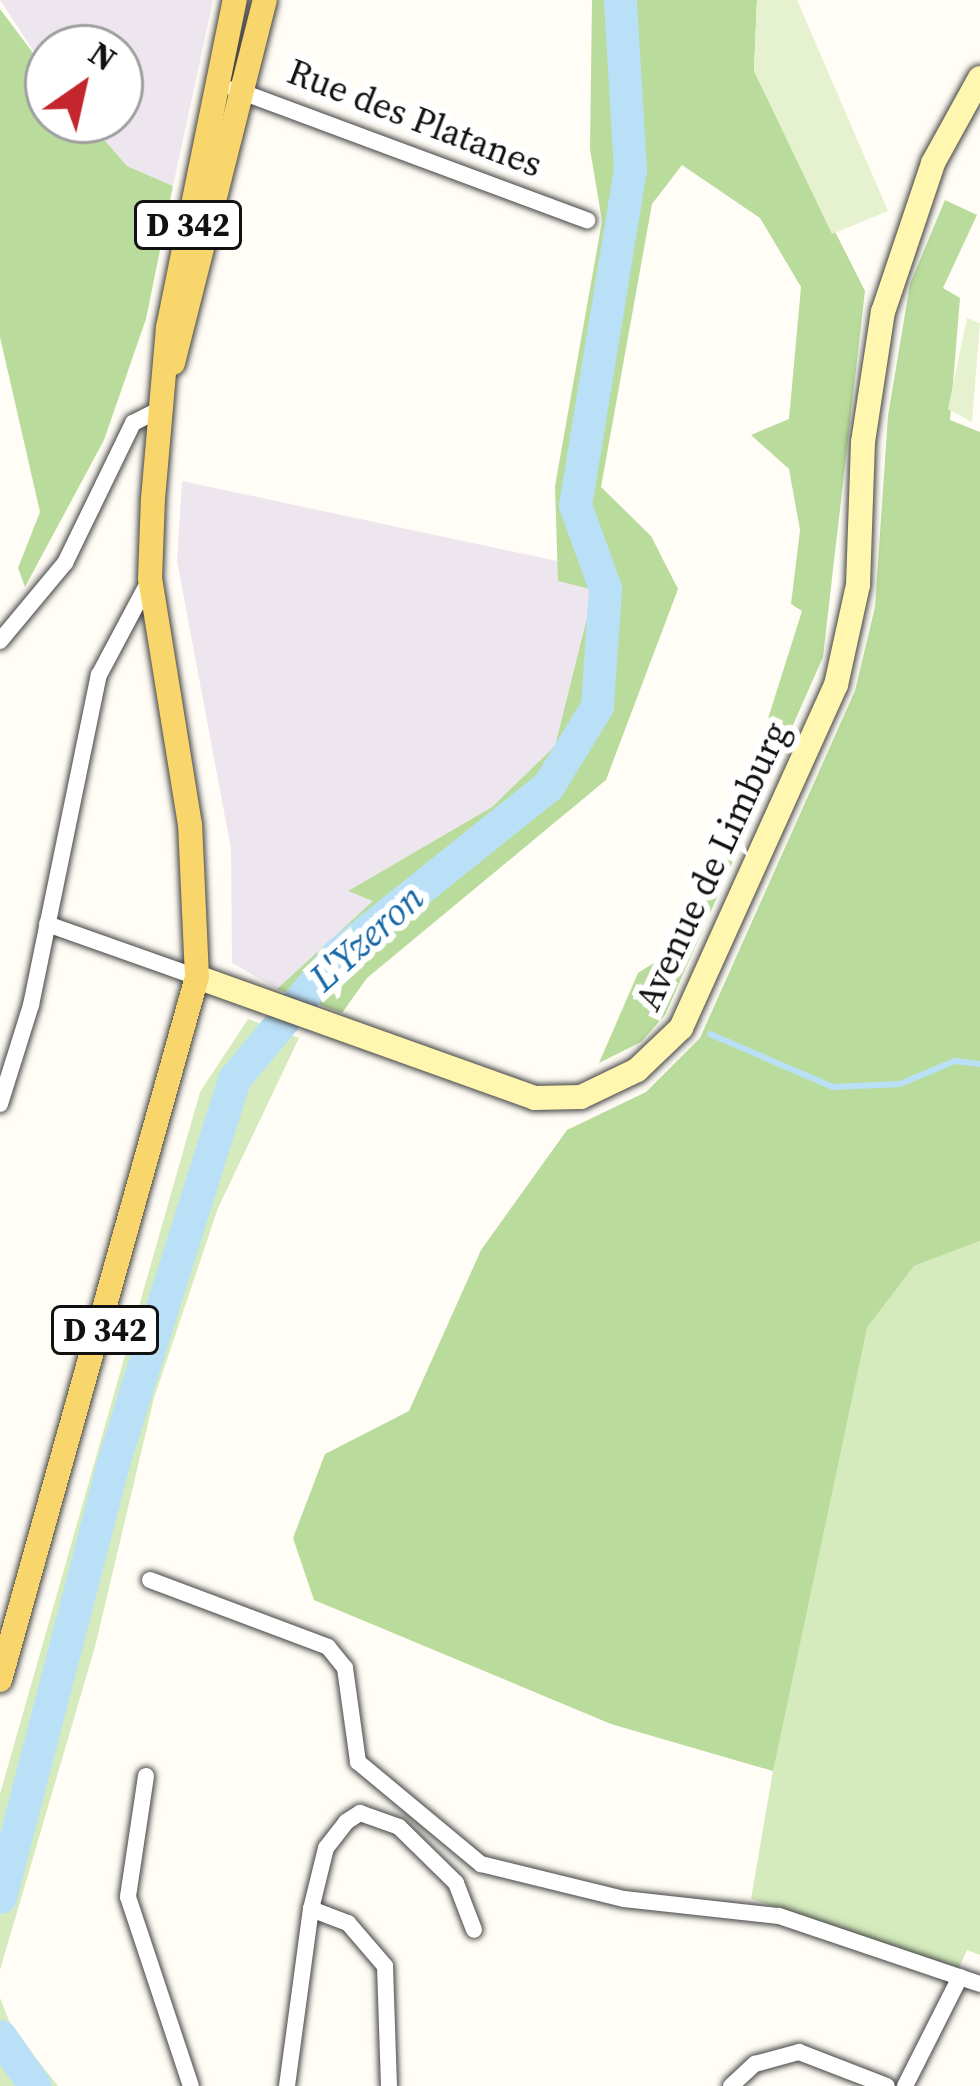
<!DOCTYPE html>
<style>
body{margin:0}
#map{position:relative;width:980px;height:2086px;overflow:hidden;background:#fffdf5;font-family:"Source Serif 4",serif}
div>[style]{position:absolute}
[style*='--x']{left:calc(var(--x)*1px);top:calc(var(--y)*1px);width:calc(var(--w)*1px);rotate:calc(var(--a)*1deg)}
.industrial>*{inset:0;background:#eee6ef}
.green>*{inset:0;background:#d5ebbd}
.forest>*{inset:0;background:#b9dc9c}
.pitch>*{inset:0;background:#e6f2cf}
.stream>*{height:6px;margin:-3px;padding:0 3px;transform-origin:3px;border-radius:3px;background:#b9e0f7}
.river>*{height:33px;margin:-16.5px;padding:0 16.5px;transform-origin:16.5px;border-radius:16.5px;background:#b9e0f7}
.roads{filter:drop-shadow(0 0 3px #444) drop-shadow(0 0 3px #444)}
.street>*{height:16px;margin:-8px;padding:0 8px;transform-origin:8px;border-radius:8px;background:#fff}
.secondary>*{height:24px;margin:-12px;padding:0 12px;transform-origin:12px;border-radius:12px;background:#fff6b0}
.primary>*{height:24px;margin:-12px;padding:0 12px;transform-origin:12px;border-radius:12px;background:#f9d66b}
span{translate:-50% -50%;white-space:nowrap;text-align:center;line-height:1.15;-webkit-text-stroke:12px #fff;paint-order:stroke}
.shield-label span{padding:3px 9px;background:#fff;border:3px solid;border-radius:9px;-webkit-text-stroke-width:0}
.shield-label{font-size:33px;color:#111;font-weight:700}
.street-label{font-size:36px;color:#111}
.water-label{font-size:39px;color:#1768a6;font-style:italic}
.north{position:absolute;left:24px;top:24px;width:120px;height:120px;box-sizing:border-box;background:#fff;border:3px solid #a0a0a0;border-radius:50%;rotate:34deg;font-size:33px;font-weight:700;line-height:48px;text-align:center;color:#111}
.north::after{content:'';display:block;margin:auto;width:42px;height:54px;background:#c4262e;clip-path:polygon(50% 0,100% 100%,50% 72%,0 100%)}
</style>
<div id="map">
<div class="industrial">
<i style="clip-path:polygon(0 0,213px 0,173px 186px,127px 166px,87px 120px,120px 120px,120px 48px,48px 48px,48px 73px)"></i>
<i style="clip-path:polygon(182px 481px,562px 562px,558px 581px,595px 589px,555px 747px,492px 807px,350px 890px,374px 901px,277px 989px,232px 963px,231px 849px,177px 561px)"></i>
</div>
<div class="green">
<i style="clip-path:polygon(248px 1019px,299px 1038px,218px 1208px,154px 1398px,95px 1647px,0 1970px,0 1794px,200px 1092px)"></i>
<i style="clip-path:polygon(980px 1241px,980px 1955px,967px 1950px,959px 1968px,751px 1899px,798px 1625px,867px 1328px,914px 1266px)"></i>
<i style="clip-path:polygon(0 1998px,12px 2028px,58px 2086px,0 2086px)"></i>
</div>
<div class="forest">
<i style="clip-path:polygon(592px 0,757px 0,754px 71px,865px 291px,823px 657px,665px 1015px,641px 1042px,599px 1063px,638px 973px,682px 945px,727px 848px,802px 611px,791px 604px,800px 530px,789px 469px,751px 435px,789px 419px,801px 287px,760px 218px,682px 165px,652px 204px,601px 487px,651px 536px,678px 589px,606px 780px,367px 978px,342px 1013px,277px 989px,373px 901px,348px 891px,492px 807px,555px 746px,594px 590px,558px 581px,555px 486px,602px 221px,590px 149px)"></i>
<i style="clip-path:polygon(0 9px,48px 73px,48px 120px,87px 120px,127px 166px,173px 186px,146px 319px,104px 440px,25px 587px,18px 568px,40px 512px,0 337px)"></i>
<i style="clip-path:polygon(945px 200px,977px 215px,943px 288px,960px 298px,950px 420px,980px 432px,980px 1241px,914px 1266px,867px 1328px,773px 1771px,611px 1724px,314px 1600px,293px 1538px,325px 1454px,409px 1411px,481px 1250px,567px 1130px,646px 1092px,700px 1038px,855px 691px,875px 607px,888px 416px,910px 284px)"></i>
</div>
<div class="pitch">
<i style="clip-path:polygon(757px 0,797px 0,888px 211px,832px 234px,754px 71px)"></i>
<i style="clip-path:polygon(967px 318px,980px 323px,972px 422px,948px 409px)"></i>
</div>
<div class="stream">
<i style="--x:710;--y:1034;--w:134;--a:23.3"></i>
<i style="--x:833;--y:1087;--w:67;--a:-2.6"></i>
<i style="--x:900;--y:1084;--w:60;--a:-22.7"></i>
<i style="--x:955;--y:1061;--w:25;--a:7"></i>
</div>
<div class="river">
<i style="--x:0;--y:1897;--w:448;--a:-75.4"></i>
<i style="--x:113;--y:1463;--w:403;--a:-72.5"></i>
<i style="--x:234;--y:1079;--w:163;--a:-50.2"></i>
<i style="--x:338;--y:954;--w:269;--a:-38.7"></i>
<i style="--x:548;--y:786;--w:94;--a:-58.5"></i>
<i style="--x:597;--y:706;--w:118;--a:-86.1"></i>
<i style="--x:605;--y:588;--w:88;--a:-109.9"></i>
<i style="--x:575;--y:505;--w:339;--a:-80.7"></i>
<i style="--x:630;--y:170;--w:170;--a:-93.4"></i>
<i style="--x:0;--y:2036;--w:61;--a:55"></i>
</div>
<div class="roads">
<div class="street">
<i style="--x:234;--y:89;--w:377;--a:20.4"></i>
<i style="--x:0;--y:641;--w:102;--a:-50.2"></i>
<i style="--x:65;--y:563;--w:156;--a:-64.1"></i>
<i style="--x:133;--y:423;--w:35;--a:-27"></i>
<i style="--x:47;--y:924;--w:159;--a:19.5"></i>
<i style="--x:0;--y:1104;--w:104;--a:-72.6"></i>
<i style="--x:31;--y:1005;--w:337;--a:-78.4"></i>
<i style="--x:99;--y:675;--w:109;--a:-62"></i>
<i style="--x:150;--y:1580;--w:190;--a:20.6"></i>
<i style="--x:328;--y:1647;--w:27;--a:51"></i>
<i style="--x:345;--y:1668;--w:95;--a:82.1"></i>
<i style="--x:358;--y:1762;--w:160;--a:39.7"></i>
<i style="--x:481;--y:1864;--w:147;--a:13.8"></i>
<i style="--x:624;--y:1899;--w:156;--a:6.3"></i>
<i style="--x:779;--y:1916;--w:212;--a:18.7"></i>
<i style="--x:146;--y:1776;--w:122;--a:98.5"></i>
<i style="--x:128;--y:1897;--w:199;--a:71.6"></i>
<i style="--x:311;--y:1909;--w:40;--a:21"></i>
<i style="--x:348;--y:1923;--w:57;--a:49.3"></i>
<i style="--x:385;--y:1966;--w:120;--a:88.1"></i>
<i style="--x:287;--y:2086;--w:179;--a:-82.3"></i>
<i style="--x:311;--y:1909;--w:63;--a:-76.2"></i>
<i style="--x:326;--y:1848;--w:33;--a:-52"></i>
<i style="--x:346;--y:1822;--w:17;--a:-33"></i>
<i style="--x:360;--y:1813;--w:41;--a:19.7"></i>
<i style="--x:399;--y:1827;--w:80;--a:44.5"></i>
<i style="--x:456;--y:1883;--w:50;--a:69"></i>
<i style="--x:731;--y:2086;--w:33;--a:-43"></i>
<i style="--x:755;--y:2064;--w:46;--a:-15.3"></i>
<i style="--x:799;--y:2052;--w:94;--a:21.1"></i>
<i style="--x:905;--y:2086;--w:122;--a:-63.2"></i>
</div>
<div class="secondary">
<i style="--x:197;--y:977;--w:359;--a:19.7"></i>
<i style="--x:535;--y:1098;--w:46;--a:-1.2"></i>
<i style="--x:581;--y:1097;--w:62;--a:-25.7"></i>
<i style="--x:637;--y:1070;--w:61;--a:-43.7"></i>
<i style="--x:681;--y:1028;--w:376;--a:-65.7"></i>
<i style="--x:836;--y:685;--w:102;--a:-77.6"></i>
<i style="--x:858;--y:585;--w:143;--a:-88"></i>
<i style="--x:863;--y:442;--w:132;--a:-81.3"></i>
<i style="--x:883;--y:312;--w:157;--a:-71.4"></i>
<i style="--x:933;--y:163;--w:97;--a:-61.1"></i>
</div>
<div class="primary">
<i style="--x:173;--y:363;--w:374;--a:-75.8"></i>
<i style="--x:0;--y:1680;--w:730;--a:-74.35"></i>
<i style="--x:197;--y:977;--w:152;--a:-92.6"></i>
<i style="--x:190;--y:825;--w:249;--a:-99.2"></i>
<i style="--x:150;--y:579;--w:80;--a:-87.9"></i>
<i style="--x:153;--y:499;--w:172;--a:-85"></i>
<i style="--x:168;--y:328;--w:335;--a:-78.5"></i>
</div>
</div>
<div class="shield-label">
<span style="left:188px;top:225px">D 342</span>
<span style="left:105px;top:1330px">D 342</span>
</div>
<div class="street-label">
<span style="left:415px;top:118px;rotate:21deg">Rue des Platanes</span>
<span style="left:712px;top:866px;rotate:-65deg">Avenue de Limburg</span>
</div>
<div class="water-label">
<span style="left:367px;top:938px;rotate:-42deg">L'Yzeron</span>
</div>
<div class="north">N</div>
</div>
